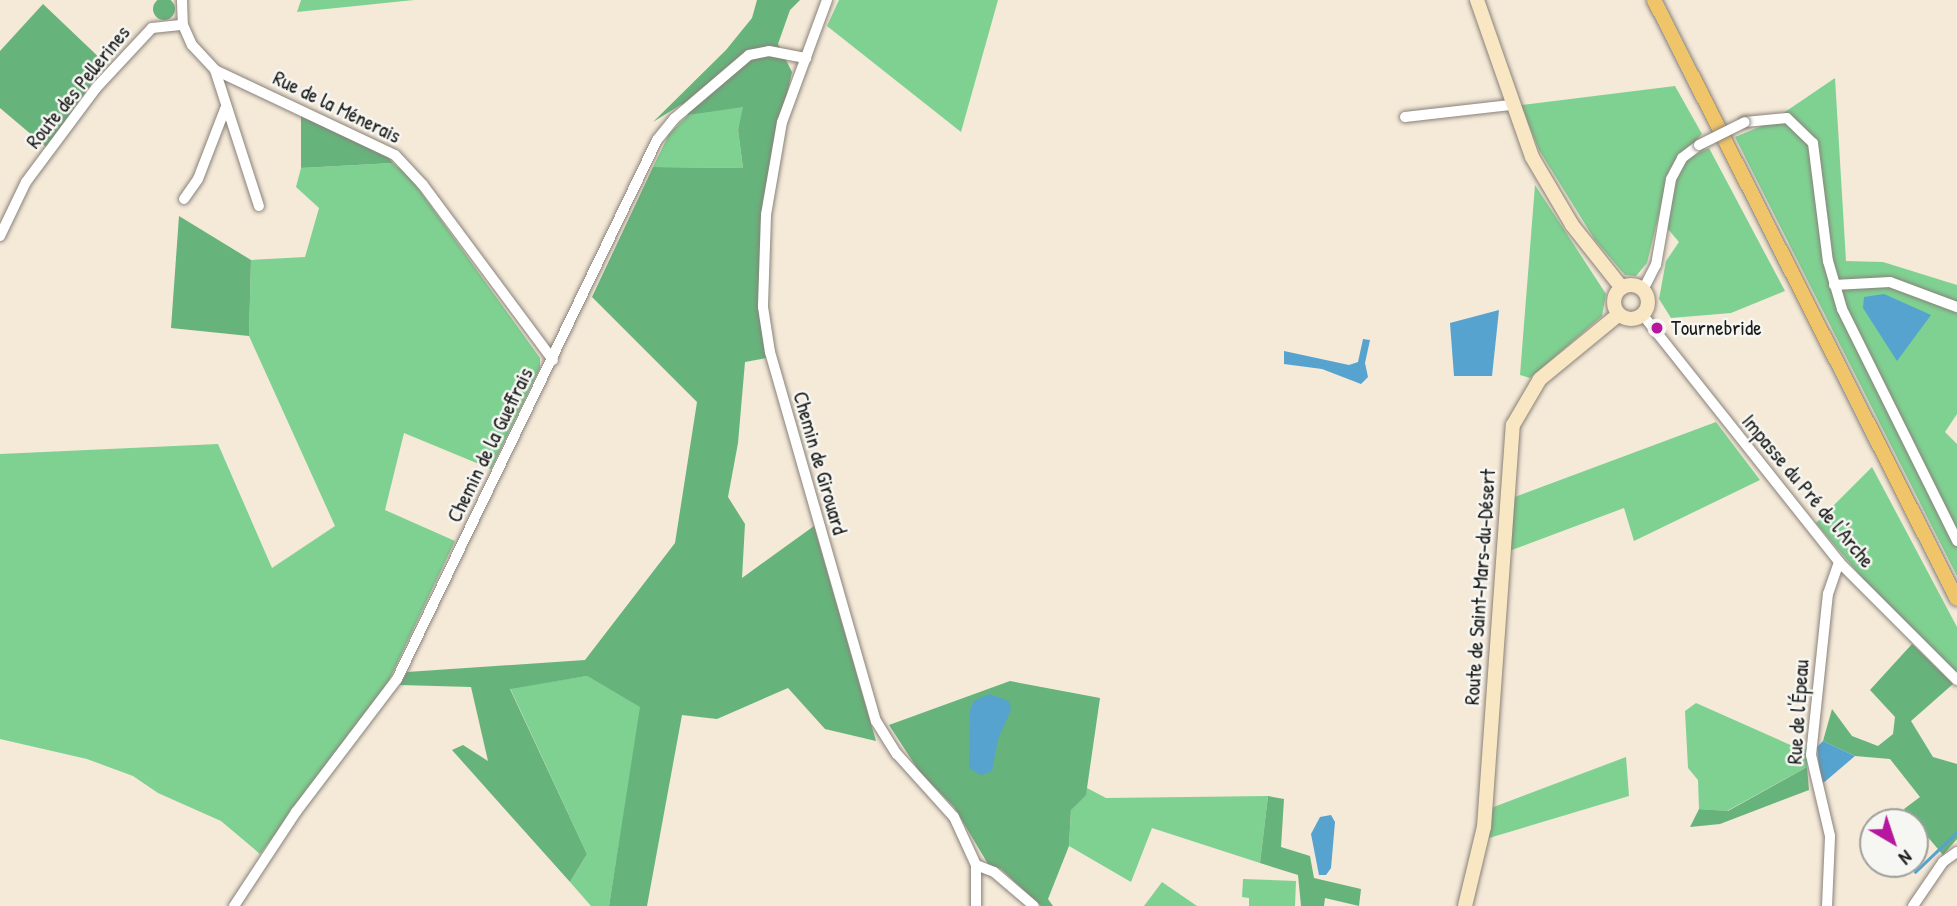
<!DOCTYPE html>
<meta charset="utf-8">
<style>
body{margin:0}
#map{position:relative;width:1957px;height:906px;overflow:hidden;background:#f5e9d8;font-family:"Patrick Hand",sans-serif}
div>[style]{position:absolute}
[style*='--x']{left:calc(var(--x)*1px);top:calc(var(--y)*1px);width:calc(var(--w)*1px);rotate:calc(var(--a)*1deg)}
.green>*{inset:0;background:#7fd192}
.forest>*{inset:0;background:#67b37c}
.round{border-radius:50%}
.water>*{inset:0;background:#55a3ce}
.stream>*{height:2.5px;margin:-1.25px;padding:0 1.25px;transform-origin:1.25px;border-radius:1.25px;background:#55a3ce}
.roads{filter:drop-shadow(0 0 2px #88827a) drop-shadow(0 0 2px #88827a)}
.minor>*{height:10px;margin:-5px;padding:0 5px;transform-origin:5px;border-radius:5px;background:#fff}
.secondary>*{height:14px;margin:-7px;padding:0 7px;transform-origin:7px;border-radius:7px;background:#f9e7c3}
.secondary>.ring{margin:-7px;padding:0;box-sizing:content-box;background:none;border:14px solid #f9e7c3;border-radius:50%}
.primary>*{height:14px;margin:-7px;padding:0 7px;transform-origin:7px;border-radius:7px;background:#f0c469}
.bridges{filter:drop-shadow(0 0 2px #88827a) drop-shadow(0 0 2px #88827a)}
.minor-bridge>*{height:10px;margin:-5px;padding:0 5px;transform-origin:5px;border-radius:5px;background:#fff}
.dots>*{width:19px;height:19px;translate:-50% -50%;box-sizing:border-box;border:4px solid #f6f6f2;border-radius:50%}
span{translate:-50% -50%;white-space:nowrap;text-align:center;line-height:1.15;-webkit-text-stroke:5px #f6f6f2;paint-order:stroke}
.street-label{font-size:21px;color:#1c1c1c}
.poi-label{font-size:21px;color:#1c1c1c}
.left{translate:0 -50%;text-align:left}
.north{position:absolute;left:1859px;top:808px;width:70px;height:70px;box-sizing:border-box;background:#f6f6f2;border:2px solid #9f9f9c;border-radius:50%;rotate:141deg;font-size:19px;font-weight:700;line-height:28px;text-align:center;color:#1c1c1c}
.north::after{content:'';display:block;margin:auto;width:24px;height:32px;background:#b5179e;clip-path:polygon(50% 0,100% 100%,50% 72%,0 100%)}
</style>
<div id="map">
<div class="green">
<i style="clip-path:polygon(301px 0,414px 0,297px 12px)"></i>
<i style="clip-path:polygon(839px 0,998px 0,961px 132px,827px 26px)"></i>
<i style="clip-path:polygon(1835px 78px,1846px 261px,1883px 262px,1957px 285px,1957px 414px,1945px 432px,1957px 444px,1957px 576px,1735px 137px,1769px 123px)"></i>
<i style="clip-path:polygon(1675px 86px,1702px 134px,1670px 169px,1647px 263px,1636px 276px,1625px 275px,1595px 240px,1539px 150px,1521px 105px)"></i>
<i style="clip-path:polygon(730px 107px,744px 107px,738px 130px,743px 168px,653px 167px,669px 134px,688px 115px)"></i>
<i style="clip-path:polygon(1709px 148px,1785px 291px,1731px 313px,1671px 318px,1659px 299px,1666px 261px,1679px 242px,1667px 228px,1674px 180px,1686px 160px)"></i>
<i style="clip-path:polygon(393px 163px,410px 177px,540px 358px,540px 368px,491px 469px,404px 433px,385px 510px,455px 541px,384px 691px,260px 854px,221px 821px,158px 793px,133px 776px,87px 759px,0 739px,0 454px,218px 444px,272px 568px,335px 526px,249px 336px,251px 260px,305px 257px,319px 208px,296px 187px,301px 168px)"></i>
<i style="clip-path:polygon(1535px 185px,1606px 294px,1602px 316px,1530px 378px,1520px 375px)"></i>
<i style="clip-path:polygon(1716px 422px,1760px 480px,1634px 541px,1624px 508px,1509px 551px,1512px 498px)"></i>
<i style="clip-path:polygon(1872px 467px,1957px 627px,1957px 674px,1864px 580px,1816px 523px)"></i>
<i style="clip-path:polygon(587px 676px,641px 707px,609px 906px,591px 906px,570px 882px,587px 854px,510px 688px)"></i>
<i style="clip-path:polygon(1696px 703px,1795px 747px,1807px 747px,1807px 767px,1727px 811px,1699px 809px,1698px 780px,1688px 768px,1685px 711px)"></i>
<i style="clip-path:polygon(1626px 757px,1629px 796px,1489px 838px,1491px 808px)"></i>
<i style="clip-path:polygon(1087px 788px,1106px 798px,1268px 796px,1260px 863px,1152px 828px,1131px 882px,1069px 846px,1071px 810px)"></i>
<i style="clip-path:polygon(1243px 879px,1296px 881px,1295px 906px,1249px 906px,1249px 898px,1242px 897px)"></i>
<i style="clip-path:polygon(1162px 882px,1197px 906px,1144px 906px)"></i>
</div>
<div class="forest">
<i class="round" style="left:153px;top:-2px;width:22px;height:22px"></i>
<i style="clip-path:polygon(757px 0,800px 0,790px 10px,778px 44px,792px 72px,766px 187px,759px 315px,766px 358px,745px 362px,738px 443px,728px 497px,745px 524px,742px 578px,814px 526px,876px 741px,825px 729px,788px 688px,717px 719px,682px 715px,647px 906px,609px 906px,640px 707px,587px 676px,510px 689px,587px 854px,570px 882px,452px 750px,463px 745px,488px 761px,471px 687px,400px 685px,407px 672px,585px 660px,675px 543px,697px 402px,592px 297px,653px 167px,743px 168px,738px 130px,743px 107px,688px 115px,682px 104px,653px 122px,726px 50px,752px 18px)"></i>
<i style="clip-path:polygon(43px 4px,106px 64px,46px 147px,0 108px,0 51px)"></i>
<i style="clip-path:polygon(301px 115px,388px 157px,393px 163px,301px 168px)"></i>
<i style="clip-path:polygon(179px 216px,251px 260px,249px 336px,171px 328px)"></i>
<i style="clip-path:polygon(1912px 644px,1953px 684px,1911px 721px,1933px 757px,1957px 764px,1957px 839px,1943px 855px,1904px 809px,1920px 797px,1890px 759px,1855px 756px,1823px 741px,1832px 709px,1852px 736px,1878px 746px,1893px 734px,1895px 717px,1870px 690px)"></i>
<i style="clip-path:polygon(1010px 681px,1100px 698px,1086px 795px,1071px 810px,1069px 846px,1048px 899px,1053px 906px,1041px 906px,1001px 869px,988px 864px,954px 807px,919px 771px,889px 725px)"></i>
<i style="clip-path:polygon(1807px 767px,1809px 790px,1720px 824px,1690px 827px,1699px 809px,1728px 811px)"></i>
<i style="clip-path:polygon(1268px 796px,1284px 799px,1281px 847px,1310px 856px,1314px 878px,1361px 889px,1359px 906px,1325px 898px,1324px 906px,1301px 906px,1298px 875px,1260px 863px)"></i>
</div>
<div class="water">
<i style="clip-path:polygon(1884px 294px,1931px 315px,1897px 361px,1863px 308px,1864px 297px)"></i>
<i style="clip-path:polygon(1499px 310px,1492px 376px,1454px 376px,1450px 323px)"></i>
<i style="clip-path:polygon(1363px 339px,1370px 340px,1365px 363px,1368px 377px,1361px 384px,1322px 369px,1284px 364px,1284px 351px,1349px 365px,1358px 362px)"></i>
<i style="clip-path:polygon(989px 694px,1009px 701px,1011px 710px,998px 739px,992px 771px,981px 775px,969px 768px,970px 710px,974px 701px)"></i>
<i style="clip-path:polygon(1823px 741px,1855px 756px,1821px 785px,1817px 747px)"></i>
<i style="clip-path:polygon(1331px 815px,1335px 822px,1331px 868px,1326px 875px,1319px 875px,1311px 834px,1320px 817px)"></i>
</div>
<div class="stream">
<i style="--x:1915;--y:872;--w:58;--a:-43.6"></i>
</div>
<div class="roads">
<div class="minor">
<i style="--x:182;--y:0;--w:25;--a:88"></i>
<i style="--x:183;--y:25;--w:22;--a:66"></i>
<i style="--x:192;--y:45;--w:34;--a:47"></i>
<i style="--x:215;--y:70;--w:199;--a:25.3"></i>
<i style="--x:395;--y:155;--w:41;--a:47"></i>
<i style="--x:423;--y:185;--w:218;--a:53.4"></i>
<i style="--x:827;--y:0;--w:130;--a:110.2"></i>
<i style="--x:782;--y:122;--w:94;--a:99.8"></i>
<i style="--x:766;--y:215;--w:92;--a:91.9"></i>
<i style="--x:763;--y:307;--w:46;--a:81.2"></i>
<i style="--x:770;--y:352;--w:384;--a:74"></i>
<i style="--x:876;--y:721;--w:39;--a:58"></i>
<i style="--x:897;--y:754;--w:85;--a:47.9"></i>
<i style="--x:954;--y:817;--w:53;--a:65.4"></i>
<i style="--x:976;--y:865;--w:41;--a:90"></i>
<i style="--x:215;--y:70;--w:143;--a:72.1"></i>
<i style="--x:1405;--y:117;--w:106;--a:-6.5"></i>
<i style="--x:1745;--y:122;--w:42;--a:-5.4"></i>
<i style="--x:1787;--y:118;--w:36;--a:44"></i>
<i style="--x:1813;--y:143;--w:119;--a:82.8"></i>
<i style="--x:1828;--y:261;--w:50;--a:73.7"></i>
<i style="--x:1842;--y:309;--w:259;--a:63.6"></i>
<i style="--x:184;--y:199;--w:24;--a:-55"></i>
<i style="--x:198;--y:179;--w:75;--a:-68.9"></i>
<i style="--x:0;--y:236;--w:60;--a:-64.3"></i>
<i style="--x:26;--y:182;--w:117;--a:-53.3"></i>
<i style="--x:96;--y:88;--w:82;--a:-47"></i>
<i style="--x:152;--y:28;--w:31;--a:-6"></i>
<i style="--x:1834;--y:285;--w:56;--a:-3.1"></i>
<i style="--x:1890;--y:282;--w:72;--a:20.5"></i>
<i style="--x:1643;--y:290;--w:28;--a:-63"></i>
<i style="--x:1656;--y:265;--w:87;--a:-80.1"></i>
<i style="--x:1671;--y:179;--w:24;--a:-62"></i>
<i style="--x:1682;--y:158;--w:21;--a:-37"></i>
<i style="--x:1642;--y:314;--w:317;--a:51.5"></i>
<i style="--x:1839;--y:562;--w:167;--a:45"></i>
<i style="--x:976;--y:865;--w:19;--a:21"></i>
<i style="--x:994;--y:872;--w:52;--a:40.4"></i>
<i style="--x:234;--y:906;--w:113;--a:-56.6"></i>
<i style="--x:296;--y:812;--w:167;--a:-52.8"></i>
<i style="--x:397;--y:679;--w:598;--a:-64.25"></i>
<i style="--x:657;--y:140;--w:28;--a:-51"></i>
<i style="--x:675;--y:118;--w:97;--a:-40.4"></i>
<i style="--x:749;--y:55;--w:20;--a:-11"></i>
<i style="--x:769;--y:51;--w:38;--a:11"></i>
<i style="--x:1827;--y:906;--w:70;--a:-87.5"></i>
<i style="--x:1830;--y:836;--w:83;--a:-103.2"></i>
<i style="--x:1811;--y:755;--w:162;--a:-84"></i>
<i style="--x:1828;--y:594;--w:34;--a:-71"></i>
<i style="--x:1913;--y:906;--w:53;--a:-55.7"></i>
<i style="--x:1943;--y:862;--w:17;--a:-36"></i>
</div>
<div class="secondary">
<i style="--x:1477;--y:0;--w:166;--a:70.7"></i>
<i style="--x:1532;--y:157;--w:79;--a:59.5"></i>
<i style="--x:1572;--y:225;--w:80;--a:51.6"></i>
<i class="ring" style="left:1614px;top:285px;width:20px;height:20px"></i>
<i style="--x:1465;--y:906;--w:81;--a:-76.5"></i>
<i style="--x:1484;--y:827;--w:403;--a:-85.9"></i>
<i style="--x:1513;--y:425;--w:53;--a:-59.6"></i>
<i style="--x:1540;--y:379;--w:102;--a:-39.4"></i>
</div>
<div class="primary">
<i style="--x:1654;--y:0;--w:671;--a:63.17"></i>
</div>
</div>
<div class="bridges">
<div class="minor-bridge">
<i style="--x:1699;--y:145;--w:51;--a:-26.6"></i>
</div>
</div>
<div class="dots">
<i style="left:1657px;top:328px;background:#b5179e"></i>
</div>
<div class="street-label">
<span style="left:78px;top:87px;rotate:-51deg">Route des Pellerines</span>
<span style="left:337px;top:107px;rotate:26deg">Rue de la Ménerais</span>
<span style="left:490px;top:445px;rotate:-64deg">Chemin de la Gueffrais</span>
<span style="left:820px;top:463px;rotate:74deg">Chemin de Girouard</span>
<span style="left:1808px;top:491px;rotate:50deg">Impasse du Pré de l'Arche</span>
<span style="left:1480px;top:587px;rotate:-86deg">Route de Saint-Mars-du-Désert</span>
<span style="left:1798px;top:712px;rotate:-86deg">Rue de l'Épeau</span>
</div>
<div class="poi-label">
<span class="left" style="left:1671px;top:328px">Tournebride</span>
</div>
<div class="north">N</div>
</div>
